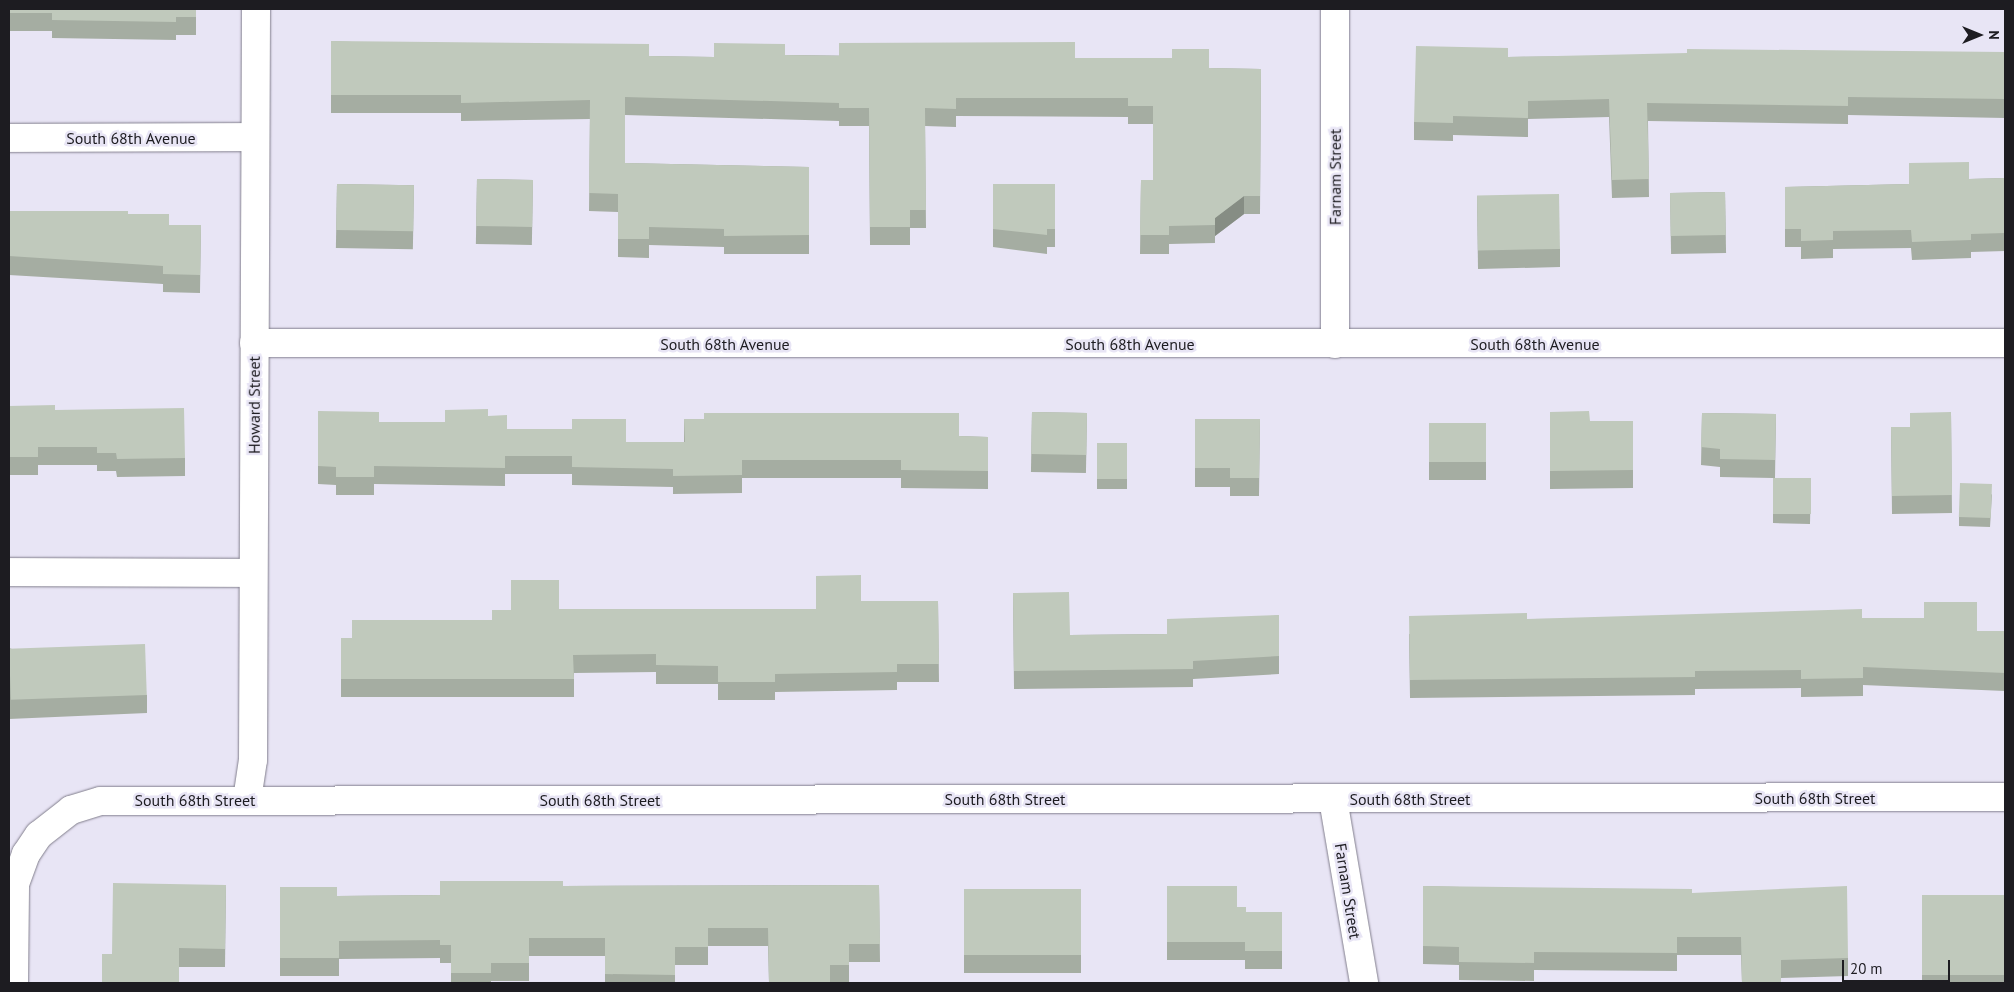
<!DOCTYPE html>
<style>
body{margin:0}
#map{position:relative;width:2014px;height:992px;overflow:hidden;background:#e8e5f5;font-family:"PT Sans",sans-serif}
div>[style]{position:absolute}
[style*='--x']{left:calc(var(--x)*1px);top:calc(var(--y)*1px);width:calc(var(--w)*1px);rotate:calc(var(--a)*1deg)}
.roads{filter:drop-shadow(0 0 1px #827f8d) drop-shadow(0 0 1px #827f8d)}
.street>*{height:28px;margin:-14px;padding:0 14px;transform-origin:14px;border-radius:14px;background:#fff}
.wall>*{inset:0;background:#a5ada2;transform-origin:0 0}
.shaded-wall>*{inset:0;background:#868d84}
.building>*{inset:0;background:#c0c9bc;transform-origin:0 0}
span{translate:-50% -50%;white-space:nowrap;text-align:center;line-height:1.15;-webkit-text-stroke:5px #e8e5f5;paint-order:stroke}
.street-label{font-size:16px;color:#1d1c21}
.frame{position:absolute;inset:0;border:10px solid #1d1c21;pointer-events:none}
.north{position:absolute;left:1954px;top:10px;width:50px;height:50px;-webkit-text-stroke:4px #e8e5f5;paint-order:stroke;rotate:90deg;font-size:14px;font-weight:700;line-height:20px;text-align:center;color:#1d1c21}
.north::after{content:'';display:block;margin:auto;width:18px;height:22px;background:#1d1c21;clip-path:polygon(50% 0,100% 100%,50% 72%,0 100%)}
.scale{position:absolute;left:1842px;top:960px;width:108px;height:22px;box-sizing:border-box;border:2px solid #1d1c21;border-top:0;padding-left:6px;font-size:15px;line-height:18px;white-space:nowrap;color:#1d1c21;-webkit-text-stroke:4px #e8e5f5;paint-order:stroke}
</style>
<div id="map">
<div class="roads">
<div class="street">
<i style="--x:9;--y:138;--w:244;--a:-0.2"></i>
<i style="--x:254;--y:343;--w:1751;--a:0"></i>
<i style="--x:1335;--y:344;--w:335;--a:-90"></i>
<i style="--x:9;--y:572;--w:244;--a:0.2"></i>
<i style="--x:1333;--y:799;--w:187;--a:80.4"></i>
<i style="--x:247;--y:800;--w:40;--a:-81.5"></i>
<i style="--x:253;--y:760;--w:751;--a:-89.77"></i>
<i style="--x:14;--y:983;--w:99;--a:-89.4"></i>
<i style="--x:15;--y:884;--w:32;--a:-70"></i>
<i style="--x:26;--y:854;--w:23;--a:-56"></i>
<i style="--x:39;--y:835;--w:41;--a:-38"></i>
<i style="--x:71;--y:810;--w:31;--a:-17"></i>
<i style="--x:101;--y:801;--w:1904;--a:-0.12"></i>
</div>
</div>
<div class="wall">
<i style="clip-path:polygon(9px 9px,196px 9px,196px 35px,176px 35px,176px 40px,52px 38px,52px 31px,9px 31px)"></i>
<i style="clip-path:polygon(331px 41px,649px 56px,714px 57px,785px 55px,1075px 58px,1209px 68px,1261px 69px,1260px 214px,1244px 214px,1215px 236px,1215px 243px,1169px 244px,1169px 254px,1140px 254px,1141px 180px,1153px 180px,1153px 124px,1128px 124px,1128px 117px,956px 116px,956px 127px,925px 126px,926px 228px,910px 228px,910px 245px,870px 245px,869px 126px,839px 126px,839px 121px,625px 115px,625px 163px,809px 167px,809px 254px,724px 254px,724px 247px,649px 245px,649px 258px,618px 257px,618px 212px,589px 211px,590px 119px,461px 121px,461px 113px,331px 113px)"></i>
<i style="clip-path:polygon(2005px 52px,2005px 118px,1848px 115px,1848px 124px,1648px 121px,1649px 197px,1612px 198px,1609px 117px,1528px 119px,1528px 137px,1453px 135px,1453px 141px,1414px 140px,1414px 122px,1508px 57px)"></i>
<i style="clip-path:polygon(1909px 163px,1969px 179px,2005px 178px,2005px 251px,1971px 252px,1971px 258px,1912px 260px,1911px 248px,1833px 249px,1833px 258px,1801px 259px,1801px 247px,1785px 247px,1785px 187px,1909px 184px)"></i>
<i style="left:477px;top:179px;width:56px;height:65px;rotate:1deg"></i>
<i style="left:337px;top:184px;width:77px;height:64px;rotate:1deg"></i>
<i style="clip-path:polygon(993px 184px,1055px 184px,1055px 247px,1047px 247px,1047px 254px,993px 247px)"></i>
<i style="left:1725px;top:192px;width:61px;height:55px;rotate:89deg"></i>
<i style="clip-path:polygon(1477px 196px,1560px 249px,1560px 267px,1478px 269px)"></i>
<i style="clip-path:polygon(9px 211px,128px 214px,169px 225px,201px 225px,200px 293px,163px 292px,163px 284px,9px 275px)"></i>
<i style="clip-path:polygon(9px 406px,55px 410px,185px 458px,185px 476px,117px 477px,116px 471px,97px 471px,97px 465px,38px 465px,38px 475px,9px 475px)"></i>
<i style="clip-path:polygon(318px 411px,379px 422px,445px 422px,488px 416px,507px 429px,626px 442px,684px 442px,684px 419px,959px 436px,988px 437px,988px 489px,901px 488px,901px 478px,742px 478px,742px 493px,673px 494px,673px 487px,572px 485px,572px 474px,505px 474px,505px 486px,374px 484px,374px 495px,336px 495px,336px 485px,318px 484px)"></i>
<i style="left:1032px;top:412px;width:55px;height:60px;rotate:1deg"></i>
<i style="clip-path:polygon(1550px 412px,1590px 421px,1633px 421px,1633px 488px,1550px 489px)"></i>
<i style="clip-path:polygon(1951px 412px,1952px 513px,1892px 514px,1891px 427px,1910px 427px)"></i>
<i style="clip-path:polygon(1702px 413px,1776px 414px,1775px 478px,1811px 478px,1810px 524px,1773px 523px,1773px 478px,1720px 477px,1720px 467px,1701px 465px)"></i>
<i style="clip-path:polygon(1195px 419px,1260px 419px,1259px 496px,1230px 496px,1230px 487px,1195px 487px)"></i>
<i style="left:1429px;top:423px;width:57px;height:57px"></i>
<i style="left:1097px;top:443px;width:30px;height:46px"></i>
<i style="clip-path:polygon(1992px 494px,1990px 527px,1959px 526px,1959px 517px)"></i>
<i style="clip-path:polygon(1013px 593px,1070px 635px,1167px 634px,1279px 615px,1279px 674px,1193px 679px,1193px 687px,1014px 689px)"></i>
<i style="clip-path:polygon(861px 601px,938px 601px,939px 682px,897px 682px,897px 690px,775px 692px,775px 700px,718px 700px,718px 684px,656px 684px,656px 672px,574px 673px,574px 697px,341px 697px,341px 638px,352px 638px,492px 620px,816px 609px)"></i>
<i style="clip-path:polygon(1862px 618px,1977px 631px,2005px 631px,2005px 691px,1863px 685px,1863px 696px,1801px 697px,1801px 688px,1695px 689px,1695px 695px,1410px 698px,1409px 634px,1527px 619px)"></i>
<i style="clip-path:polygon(9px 648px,147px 695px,147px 713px,9px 719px)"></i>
<i style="clip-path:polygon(226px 885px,225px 967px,179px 967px,112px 954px)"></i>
<i style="clip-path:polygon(879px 885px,880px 962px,849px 962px,849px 983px,769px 983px,768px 946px,708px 946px,708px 965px,675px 965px,675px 983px,605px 983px,605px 956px,529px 956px,529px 981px,491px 981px,491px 983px,451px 983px,451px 963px,440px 963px,440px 958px,339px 959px,339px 976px,280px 976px,280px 887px,337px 896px,440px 895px,563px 886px)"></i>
<i style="clip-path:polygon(1167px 886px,1246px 912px,1282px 912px,1282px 969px,1245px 969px,1245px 960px,1167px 960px)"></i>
<i style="clip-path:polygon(1423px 886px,1692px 893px,1848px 958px,1848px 976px,1781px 978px,1781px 983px,1742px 983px,1741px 955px,1677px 955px,1677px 971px,1534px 970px,1534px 981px,1459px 980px,1459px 965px,1423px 964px)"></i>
<i style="left:1081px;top:889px;width:84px;height:117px;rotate:90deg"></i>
<i style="left:2005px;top:895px;width:88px;height:83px;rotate:90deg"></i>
</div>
<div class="shaded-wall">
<i style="clip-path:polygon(1244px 196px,1244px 214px,1215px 236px,1215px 218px)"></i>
</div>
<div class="building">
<i style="clip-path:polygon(9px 9px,196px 9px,196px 17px,176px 17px,176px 22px,52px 20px,52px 13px,9px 13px)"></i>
<i style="clip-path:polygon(331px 41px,649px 44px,649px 56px,714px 57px,714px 43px,785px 44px,785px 55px,839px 56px,839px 43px,1075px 42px,1075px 58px,1172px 58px,1172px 49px,1209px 49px,1209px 68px,1261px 69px,1260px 196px,1244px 196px,1215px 218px,1215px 225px,1169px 226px,1169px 235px,1140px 235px,1141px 180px,1153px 180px,1153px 106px,1128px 106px,1128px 98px,956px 98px,956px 109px,925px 108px,926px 210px,910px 210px,910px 227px,870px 227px,869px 108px,839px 108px,839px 103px,625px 97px,625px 163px,809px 167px,809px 235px,724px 236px,724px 229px,649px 227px,649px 239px,618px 239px,618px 194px,589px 193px,590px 100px,461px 103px,461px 95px,331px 95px)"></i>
<i style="clip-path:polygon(1416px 46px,1508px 48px,1508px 57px,1687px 53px,1687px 49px,2005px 52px,2005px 99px,1848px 97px,1848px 106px,1647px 103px,1649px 179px,1612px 180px,1609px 99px,1528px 101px,1528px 118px,1453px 116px,1453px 123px,1414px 122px)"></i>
<i style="clip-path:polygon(1969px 162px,1969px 179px,2005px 178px,2005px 233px,1971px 234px,1971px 240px,1912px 242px,1911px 230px,1833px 231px,1833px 240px,1801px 241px,1801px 229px,1785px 229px,1785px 187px,1909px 184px,1909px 163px)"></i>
<i style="left:477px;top:179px;width:56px;height:47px;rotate:1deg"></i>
<i style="left:337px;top:184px;width:77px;height:46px;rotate:1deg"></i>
<i style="clip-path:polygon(993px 184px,1055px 184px,1055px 229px,1047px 229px,1047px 235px,993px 229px)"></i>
<i style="left:1725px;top:192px;width:43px;height:55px;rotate:89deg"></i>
<i style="left:1559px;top:194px;width:55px;height:82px;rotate:89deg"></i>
<i style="clip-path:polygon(9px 211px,128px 211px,128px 214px,169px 214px,169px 225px,201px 225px,200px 275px,163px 274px,163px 266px,9px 256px)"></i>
<i style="clip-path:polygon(55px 405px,55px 410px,184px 408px,185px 458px,117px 459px,116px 453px,97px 453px,97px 447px,38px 447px,38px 457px,9px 457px,9px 406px)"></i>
<i style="clip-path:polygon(488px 409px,488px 416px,507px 415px,507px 429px,572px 429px,572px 419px,626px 419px,626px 442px,685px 442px,684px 419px,704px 419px,704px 413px,959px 413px,959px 436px,988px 437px,988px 471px,901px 470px,901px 460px,742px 460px,742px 475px,673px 476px,673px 469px,572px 467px,572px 456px,505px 456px,505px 468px,374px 466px,374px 477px,336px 477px,336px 467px,318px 466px,318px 411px,379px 412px,379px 422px,445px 422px,445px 410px)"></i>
<i style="clip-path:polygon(1589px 411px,1590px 421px,1633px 421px,1633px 470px,1550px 471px,1550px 412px)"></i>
<i style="left:1032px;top:412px;width:55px;height:42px;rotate:1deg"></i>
<i style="clip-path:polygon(1951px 412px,1952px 495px,1892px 496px,1891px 427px,1910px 427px,1910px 413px)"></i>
<i style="clip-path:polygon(1702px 413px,1776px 414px,1775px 460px,1720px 459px,1720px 449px,1701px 447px)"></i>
<i style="clip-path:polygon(1195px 419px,1260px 419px,1259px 478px,1230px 478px,1230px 468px,1195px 468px)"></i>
<i style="left:1429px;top:423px;width:57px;height:39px"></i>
<i style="left:1097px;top:443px;width:30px;height:36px"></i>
<i style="left:1773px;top:478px;width:38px;height:36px"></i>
<i style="left:1960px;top:483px;width:32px;height:34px;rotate:2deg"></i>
<i style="clip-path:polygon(861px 575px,861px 601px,938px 601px,939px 664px,897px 664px,897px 672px,775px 674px,775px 682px,718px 682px,718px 666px,656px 665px,656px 654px,573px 655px,574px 679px,341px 679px,341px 638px,352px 638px,352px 620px,492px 620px,492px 610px,511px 610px,511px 580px,559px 580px,559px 609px,816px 609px,816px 576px)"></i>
<i style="clip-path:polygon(1069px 592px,1070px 635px,1167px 634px,1167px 619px,1279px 615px,1279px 656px,1193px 661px,1193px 669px,1014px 671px,1013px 593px)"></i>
<i style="clip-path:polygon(1924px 602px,1977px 602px,1977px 631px,2005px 631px,2005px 673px,1863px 667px,1863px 678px,1801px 679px,1801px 670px,1695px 671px,1695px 677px,1410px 680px,1409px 616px,1527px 613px,1527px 619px,1862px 609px,1862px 618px,1924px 618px)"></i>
<i style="left:145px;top:644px;width:51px;height:136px;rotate:88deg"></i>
<i style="clip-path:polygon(440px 881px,563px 881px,563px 886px,879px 885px,880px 944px,849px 944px,849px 965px,830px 965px,830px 983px,769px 983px,768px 928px,708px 928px,708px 947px,675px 947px,675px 975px,605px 974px,605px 938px,529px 938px,529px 963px,491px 963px,491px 973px,451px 973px,451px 945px,440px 945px,440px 940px,339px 941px,339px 958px,280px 958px,280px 887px,337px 887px,337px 896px,440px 895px)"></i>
<i style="clip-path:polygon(113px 883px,226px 885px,225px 949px,179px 948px,179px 983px,102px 983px,102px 954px,112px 954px)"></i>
<i style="clip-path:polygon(1167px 886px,1237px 886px,1237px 907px,1246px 907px,1246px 912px,1282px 912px,1282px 951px,1245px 951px,1245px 942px,1167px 942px)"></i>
<i style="clip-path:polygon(1423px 886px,1692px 889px,1692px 893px,1847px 886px,1848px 958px,1781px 960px,1781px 983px,1742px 983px,1741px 937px,1677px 937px,1677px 953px,1534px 952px,1534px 963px,1459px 962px,1459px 947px,1423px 946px)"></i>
<i style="left:1081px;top:889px;width:66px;height:117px;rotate:90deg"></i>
<i style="left:2005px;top:895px;width:80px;height:83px;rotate:90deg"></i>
</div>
<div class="street-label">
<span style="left:131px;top:138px">South 68th Avenue</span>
<span style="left:1335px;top:177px;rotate:-90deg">Farnam Street</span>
<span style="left:725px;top:344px">South 68th Avenue</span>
<span style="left:1130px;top:344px">South 68th Avenue</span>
<span style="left:1535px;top:344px">South 68th Avenue</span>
<span style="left:254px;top:405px;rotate:-90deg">Howard Street</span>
<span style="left:1815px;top:798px">South 68th Street</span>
<span style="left:1005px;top:799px">South 68th Street</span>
<span style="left:1410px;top:799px">South 68th Street</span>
<span style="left:195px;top:800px">South 68th Street</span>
<span style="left:600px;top:800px">South 68th Street</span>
<span style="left:1348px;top:891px;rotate:81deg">Farnam Street</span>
</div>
<div class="frame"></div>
<div class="north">N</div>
<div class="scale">20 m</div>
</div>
